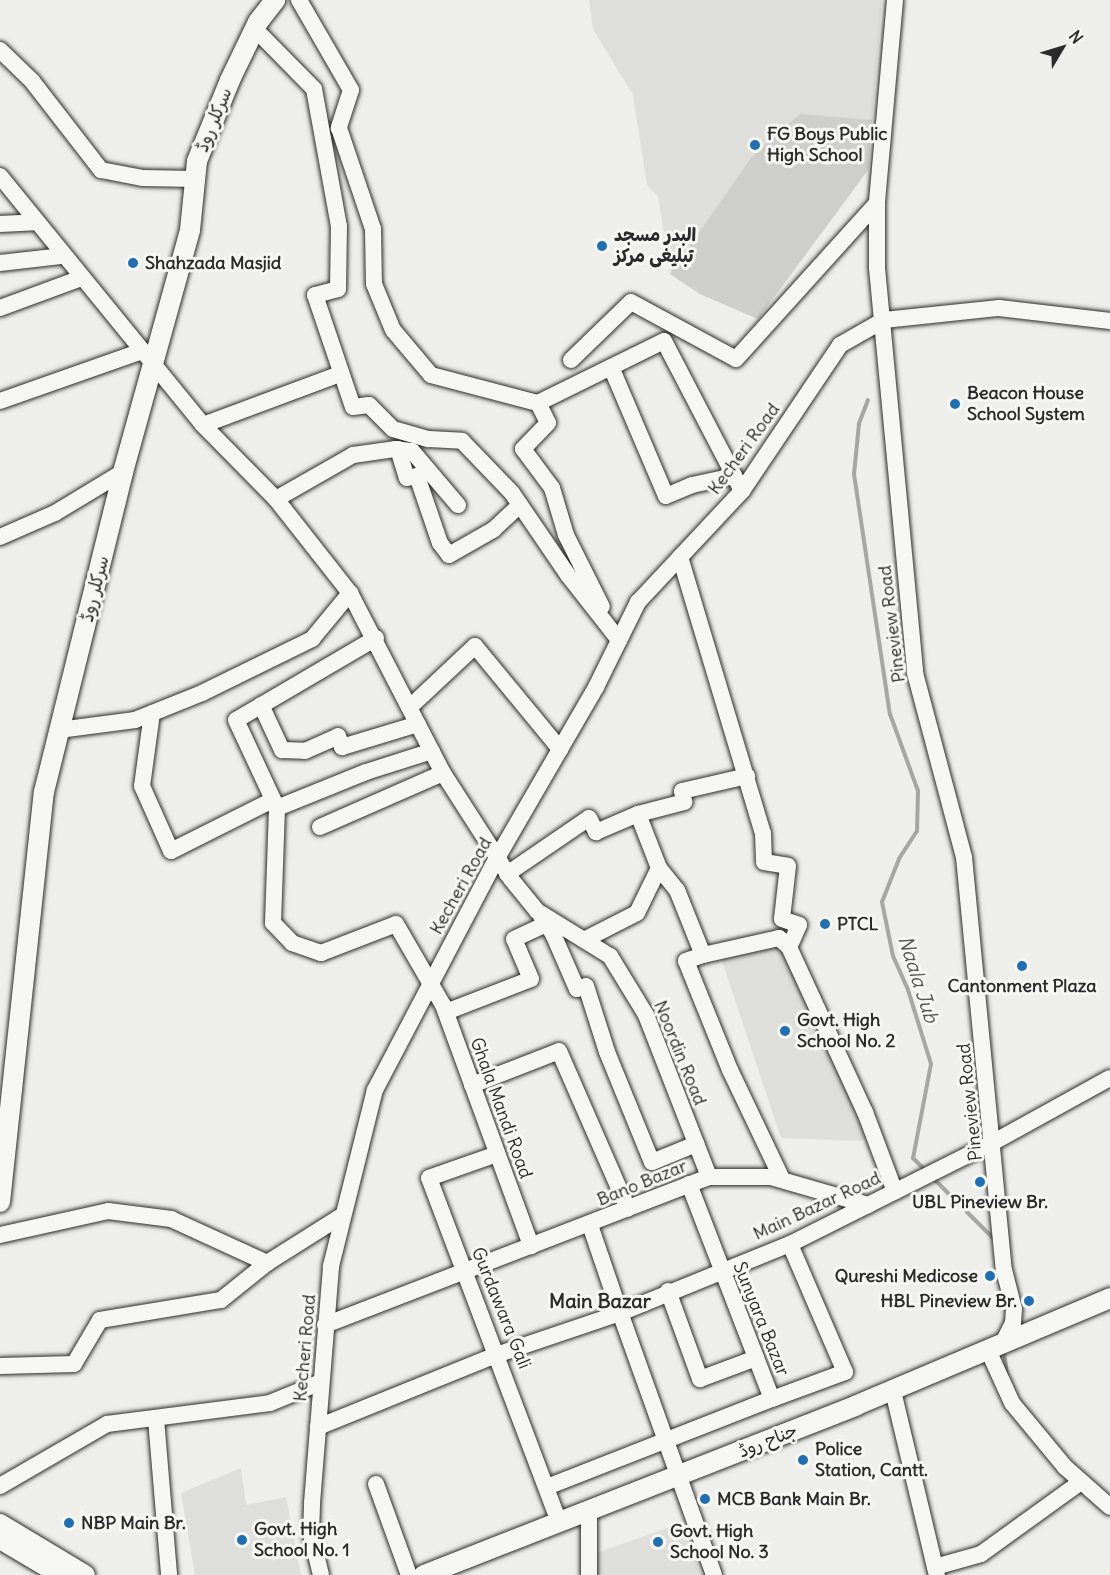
<!DOCTYPE html>
<meta charset="utf-8">
<style>
body{margin:0}
#map{position:relative;width:1110px;height:1575px;overflow:hidden;background:#eeeeea;font-family:Delius,"Playpen Sans Arabic",sans-serif}
div>[style]{position:absolute}
[style*='--x']{left:calc(var(--x)*1px);top:calc(var(--y)*1px);width:calc(var(--w)*1px);rotate:calc(var(--a)*1deg)}
.built>*{inset:0;background:#dededb}
.green>*{inset:0;background:#cececa}
.stream>*{height:4px;margin:-2px;padding:0 2px;transform-origin:2px;border-radius:2px;background:#a6a6a3}
.roads{filter:drop-shadow(0 0 2px #2b2b2b) drop-shadow(0 0 2px #2b2b2b)}
.minor>*{height:16px;margin:-8px;padding:0 8px;transform-origin:8px;border-radius:8px;background:#f6f6f2}
.major>*{height:20px;margin:-10px;padding:0 10px;transform-origin:10px;border-radius:10px;background:#f6f6f2}
.dots>*{width:16px;height:16px;translate:-50% -50%;box-sizing:border-box;border:3px solid #f6f6f2;border-radius:50%}
span{translate:-50% -50%;white-space:nowrap;text-align:center;line-height:1.15;-webkit-text-stroke:6px #f6f6f2;paint-order:stroke}
.street-label{font-size:18px;color:#2b2b2b}
.poi-label{font-size:18px;color:#2b2b2b;font-weight:700}
.left{translate:0 -50%;text-align:left}
.right{translate:-100% -50%;text-align:right}
.water-label{font-size:20px;color:#565655;font-style:italic}
.neighbourhood-label{font-size:20px;color:#2b2b2b;font-weight:700}
.north{position:absolute;left:1032px;top:18px;width:60px;height:60px;-webkit-text-stroke:4px #f6f6f2;paint-order:stroke;rotate:52deg;font-size:16px;font-weight:700;line-height:24px;text-align:center;color:#2b2b2b}
.north::after{content:'';display:block;margin:auto;width:21px;height:27px;background:#2b2b2b;clip-path:polygon(50% 0,100% 100%,50% 72%,0 100%)}
</style>
<div id="map">
<div class="built">
<i style="clip-path:polygon(589px 0,882px 0,868px 170px,758px 319px,700px 294px,670px 274px,658px 196px,647px 185px,633px 95px,593px 29px)"></i>
<i style="clip-path:polygon(780px 940px,871px 1135px,860px 1141px,781px 1138px,720px 955px)"></i>
<i style="clip-path:polygon(241px 1468px,246px 1505px,286px 1497px,301px 1575px,195px 1575px,181px 1493px)"></i>
<i style="clip-path:polygon(681px 1523px,701px 1575px,595px 1575px,594px 1554px)"></i>
</div>
<div class="green">
<i style="clip-path:polygon(800px 114px,872px 120px,868px 170px,758px 319px,700px 294px,670px 274px,751px 158px)"></i>
</div>
<div class="stream">
<i style="--x:868;--y:400;--w:26;--a:111"></i>
<i style="--x:859;--y:424;--w:50;--a:95.7"></i>
<i style="--x:854;--y:474;--w:243;--a:81.5"></i>
<i style="--x:890;--y:714;--w:82;--a:70"></i>
<i style="--x:918;--y:791;--w:40;--a:91.4"></i>
<i style="--x:917;--y:831;--w:33;--a:123"></i>
<i style="--x:899;--y:859;--w:46;--a:111.6"></i>
<i style="--x:882;--y:902;--w:55;--a:78.5"></i>
<i style="--x:893;--y:956;--w:37;--a:66"></i>
<i style="--x:908;--y:990;--w:77;--a:72.7"></i>
<i style="--x:931;--y:1064;--w:96;--a:100.8"></i>
<i style="--x:913;--y:1158;--w:17;--a:45"></i>
<i style="--x:933;--y:1178;--w:88;--a:45"></i>
<i style="--x:1004;--y:1351;--w:23;--a:83"></i>
</div>
<div class="roads">
<div class="minor">
<i style="--x:299;--y:0;--w:104;--a:60"></i>
<i style="--x:351;--y:90;--w:40;--a:108"></i>
<i style="--x:339;--y:128;--w:107;--a:71.4"></i>
<i style="--x:373;--y:229;--w:55;--a:89"></i>
<i style="--x:374;--y:284;--w:50;--a:67.6"></i>
<i style="--x:393;--y:330;--w:59;--a:49.8"></i>
<i style="--x:431;--y:375;--w:111;--a:14.7"></i>
<i style="--x:538;--y:403;--w:140;--a:-26.2"></i>
<i style="--x:664;--y:341;--w:169;--a:62.5"></i>
<i style="--x:895;--y:0;--w:204;--a:95.1"></i>
<i style="--x:877;--y:203;--w:65;--a:90"></i>
<i style="--x:877;--y:268;--w:407;--a:84.6"></i>
<i style="--x:915;--y:673;--w:190;--a:75.1"></i>
<i style="--x:964;--y:857;--w:415;--a:84.5"></i>
<i style="--x:1004;--y:1270;--w:40;--a:75.6"></i>
<i style="--x:1014;--y:1309;--w:14;--a:94"></i>
<i style="--x:1013;--y:1323;--w:22;--a:117"></i>
<i style="--x:255;--y:29;--w:84;--a:45.5"></i>
<i style="--x:314;--y:89;--w:139;--a:79.7"></i>
<i style="--x:339;--y:226;--w:63;--a:90.9"></i>
<i style="--x:338;--y:289;--w:24;--a:165"></i>
<i style="--x:315;--y:295;--w:118;--a:71.3"></i>
<i style="--x:353;--y:407;--w:16;--a:-7"></i>
<i style="--x:369;--y:405;--w:34;--a:45"></i>
<i style="--x:393;--y:429;--w:37;--a:16"></i>
<i style="--x:429;--y:439;--w:33;--a:3"></i>
<i style="--x:462;--y:441;--w:72;--a:46.1"></i>
<i style="--x:512;--y:493;--w:99;--a:55.7"></i>
<i style="--x:568;--y:575;--w:83;--a:51.9"></i>
<i style="--x:0;--y:50;--w:45;--a:44.1"></i>
<i style="--x:32;--y:81;--w:113;--a:52.2"></i>
<i style="--x:101;--y:170;--w:43;--a:10.8"></i>
<i style="--x:143;--y:178;--w:52;--a:1.1"></i>
<i style="--x:0;--y:176;--w:321;--a:50.8"></i>
<i style="--x:203;--y:425;--w:104;--a:45.4"></i>
<i style="--x:276;--y:499;--w:120;--a:51.8"></i>
<i style="--x:350;--y:593;--w:203;--a:62.7"></i>
<i style="--x:443;--y:773;--w:126;--a:57.3"></i>
<i style="--x:511;--y:879;--w:41;--a:50.9"></i>
<i style="--x:537;--y:911;--w:86;--a:31.7"></i>
<i style="--x:610;--y:956;--w:69;--a:58.6"></i>
<i style="--x:646;--y:1015;--w:174;--a:68.7"></i>
<i style="--x:0;--y:224;--w:35;--a:-3"></i>
<i style="--x:0;--y:263;--w:61;--a:-6.5"></i>
<i style="--x:0;--y:308;--w:86;--a:-20.3"></i>
<i style="--x:571;--y:360;--w:83;--a:-44"></i>
<i style="--x:631;--y:302;--w:119;--a:28.5"></i>
<i style="--x:736;--y:359;--w:210;--a:-47.9"></i>
<i style="--x:611;--y:367;--w:140;--a:66.9"></i>
<i style="--x:666;--y:496;--w:28;--a:-23"></i>
<i style="--x:692;--y:485;--w:43;--a:-12.1"></i>
<i style="--x:0;--y:401;--w:151;--a:-19.4"></i>
<i style="--x:538;--y:403;--w:22;--a:63"></i>
<i style="--x:548;--y:423;--w:36;--a:134"></i>
<i style="--x:523;--y:449;--w:49;--a:53.4"></i>
<i style="--x:552;--y:488;--w:49;--a:73.4"></i>
<i style="--x:566;--y:535;--w:80;--a:63.4"></i>
<i style="--x:203;--y:425;--w:146;--a:-20.4"></i>
<i style="--x:398;--y:449;--w:30;--a:73"></i>
<i style="--x:407;--y:478;--w:10;--a:-11"></i>
<i style="--x:417;--y:476;--w:71;--a:71.1"></i>
<i style="--x:440;--y:543;--w:15;--a:53"></i>
<i style="--x:449;--y:555;--w:51;--a:-29.6"></i>
<i style="--x:493;--y:530;--w:37;--a:-43"></i>
<i style="--x:276;--y:499;--w:89;--a:-29.7"></i>
<i style="--x:353;--y:455;--w:42;--a:-8.1"></i>
<i style="--x:395;--y:449;--w:17;--a:7"></i>
<i style="--x:412;--y:451;--w:71;--a:49.6"></i>
<i style="--x:0;--y:537;--w:60;--a:-23.6"></i>
<i style="--x:55;--y:513;--w:79;--a:-31.1"></i>
<i style="--x:680;--y:557;--w:288;--a:73.3"></i>
<i style="--x:763;--y:833;--w:29;--a:88"></i>
<i style="--x:764;--y:862;--w:24;--a:9"></i>
<i style="--x:788;--y:866;--w:53;--a:96.5"></i>
<i style="--x:782;--y:919;--w:18;--a:19"></i>
<i style="--x:799;--y:925;--w:24;--a:114"></i>
<i style="--x:789;--y:947;--w:182;--a:65.3"></i>
<i style="--x:865;--y:1112;--w:85;--a:69.4"></i>
<i style="--x:376;--y:638;--w:162;--a:149.6"></i>
<i style="--x:236;--y:720;--w:97;--a:65"></i>
<i style="--x:277;--y:808;--w:115;--a:92"></i>
<i style="--x:273;--y:923;--w:28;--a:46"></i>
<i style="--x:292;--y:943;--w:31;--a:19"></i>
<i style="--x:321;--y:953;--w:80;--a:-21.1"></i>
<i style="--x:396;--y:924;--w:94;--a:59.9"></i>
<i style="--x:443;--y:1005;--w:257;--a:69.9"></i>
<i style="--x:261;--y:705;--w:50;--a:65"></i>
<i style="--x:282;--y:750;--w:23;--a:2"></i>
<i style="--x:305;--y:751;--w:36;--a:-24"></i>
<i style="--x:338;--y:736;--w:12;--a:70"></i>
<i style="--x:342;--y:747;--w:79;--a:-16.8"></i>
<i style="--x:410;--y:707;--w:89;--a:-43.2"></i>
<i style="--x:475;--y:646;--w:134;--a:50.5"></i>
<i style="--x:152;--y:713;--w:74;--a:97.8"></i>
<i style="--x:142;--y:786;--w:71;--a:66"></i>
<i style="--x:171;--y:851;--w:114;--a:-26.6"></i>
<i style="--x:59;--y:730;--w:77;--a:-7.5"></i>
<i style="--x:135;--y:720;--w:72;--a:-21.9"></i>
<i style="--x:202;--y:693;--w:123;--a:-26.1"></i>
<i style="--x:312;--y:639;--w:60;--a:-50.4"></i>
<i style="--x:277;--y:808;--w:96;--a:-22"></i>
<i style="--x:366;--y:772;--w:69;--a:-17.7"></i>
<i style="--x:320;--y:827;--w:134;--a:-23.7"></i>
<i style="--x:659;--y:868;--w:28;--a:51"></i>
<i style="--x:677;--y:890;--w:70;--a:68.2"></i>
<i style="--x:703;--y:955;--w:78;--a:-12.6"></i>
<i style="--x:779;--y:938;--w:13;--a:42"></i>
<i style="--x:507;--y:874;--w:99;--a:-34.3"></i>
<i style="--x:589;--y:818;--w:16;--a:63"></i>
<i style="--x:596;--y:832;--w:46;--a:-23.2"></i>
<i style="--x:638;--y:814;--w:48;--a:-14.6"></i>
<i style="--x:684;--y:802;--w:11;--a:-100"></i>
<i style="--x:682;--y:791;--w:67;--a:-13"></i>
<i style="--x:541;--y:916;--w:22;--a:56"></i>
<i style="--x:553;--y:934;--w:60;--a:66.4"></i>
<i style="--x:577;--y:989;--w:9;--a:-18"></i>
<i style="--x:586;--y:986;--w:69;--a:72.3"></i>
<i style="--x:607;--y:1052;--w:119;--a:67.8"></i>
<i style="--x:652;--y:1162;--w:48;--a:-22.2"></i>
<i style="--x:584;--y:940;--w:59;--a:-27"></i>
<i style="--x:637;--y:913;--w:50;--a:-63.9"></i>
<i style="--x:659;--y:868;--w:58;--a:-111.3"></i>
<i style="--x:703;--y:955;--w:18;--a:161"></i>
<i style="--x:686;--y:961;--w:118;--a:68"></i>
<i style="--x:730;--y:1070;--w:121;--a:64.5"></i>
<i style="--x:446;--y:1012;--w:91;--a:-21.2"></i>
<i style="--x:531;--y:979;--w:43;--a:-113"></i>
<i style="--x:514;--y:939;--w:35;--a:-25"></i>
<i style="--x:472;--y:1085;--w:93;--a:-21.3"></i>
<i style="--x:559;--y:1051;--w:172;--a:66.4"></i>
<i style="--x:497;--y:1154;--w:72;--a:160.6"></i>
<i style="--x:429;--y:1178;--w:368;--a:69.3"></i>
<i style="--x:689;--y:1184;--w:230;--a:68.9"></i>
<i style="--x:772;--y:1399;--w:78;--a:-20.3"></i>
<i style="--x:845;--y:1372;--w:139;--a:-113.3"></i>
<i style="--x:0;--y:1235;--w:111;--a:-12.5"></i>
<i style="--x:108;--y:1211;--w:64;--a:7.2"></i>
<i style="--x:171;--y:1219;--w:106;--a:24.6"></i>
<i style="--x:267;--y:1263;--w:90;--a:-32.3"></i>
<i style="--x:668;--y:1291;--w:94;--a:70"></i>
<i style="--x:700;--y:1379;--w:60;--a:-20.6"></i>
<i style="--x:325;--y:1325;--w:412;--a:-21.1"></i>
<i style="--x:709;--y:1177;--w:62;--a:0"></i>
<i style="--x:771;--y:1177;--w:101;--a:16.1"></i>
<i style="--x:988;--y:1350;--w:58;--a:65.6"></i>
<i style="--x:1012;--y:1403;--w:83;--a:50.4"></i>
<i style="--x:1065;--y:1467;--w:60;--a:41.6"></i>
<i style="--x:0;--y:1366;--w:74;--a:-1.5"></i>
<i style="--x:74;--y:1364;--w:51;--a:-59.4"></i>
<i style="--x:100;--y:1320;--w:123;--a:-9.4"></i>
<i style="--x:221;--y:1300;--w:59;--a:-38.8"></i>
<i style="--x:893;--y:1391;--w:189;--a:76.6"></i>
<i style="--x:156;--y:1419;--w:157;--a:85.2"></i>
<i style="--x:318;--y:1427;--w:195;--a:-22"></i>
<i style="--x:499;--y:1354;--w:128;--a:-18.7"></i>
<i style="--x:620;--y:1313;--w:93;--a:-108.8"></i>
<i style="--x:376;--y:1484;--w:97;--a:70.1"></i>
<i style="--x:0;--y:1486;--w:124;--a:-30.1"></i>
<i style="--x:107;--y:1424;--w:164;--a:-7.3"></i>
<i style="--x:270;--y:1403;--w:55;--a:-22.4"></i>
<i style="--x:547;--y:1487;--w:242;--a:-21.4"></i>
<i style="--x:935;--y:1567;--w:48;--a:-15.8"></i>
<i style="--x:981;--y:1554;--w:123;--a:-35.8"></i>
<i style="--x:321;--y:1575;--w:42;--a:-103.7"></i>
<i style="--x:311;--y:1534;--w:31;--a:-88"></i>
<i style="--x:312;--y:1503;--w:238;--a:-85.4"></i>
<i style="--x:331;--y:1266;--w:181;--a:-76"></i>
<i style="--x:375;--y:1090;--w:262;--a:-62.3"></i>
<i style="--x:497;--y:858;--w:198;--a:-59.9"></i>
<i style="--x:596;--y:687;--w:95;--a:-63.7"></i>
<i style="--x:638;--y:602;--w:152;--a:-46.9"></i>
<i style="--x:742;--y:491;--w:176;--a:-56.1"></i>
<i style="--x:840;--y:345;--w:51;--a:-29.6"></i>
<i style="--x:884;--y:320;--w:116;--a:-6"></i>
<i style="--x:999;--y:308;--w:112;--a:6.7"></i>
<i style="--x:589;--y:1575;--w:65;--a:-90"></i>
<i style="--x:714;--y:1575;--w:278;--a:-109.7"></i>
<i style="--x:620;--y:1313;--w:183;--a:-22.1"></i>
<i style="--x:790;--y:1244;--w:228;--a:-26.6"></i>
<i style="--x:994;--y:1142;--w:132;--a:-28.9"></i>
</div>
<div class="major">
<i style="--x:0;--y:1202;--w:412;--a:-83.9"></i>
<i style="--x:44;--y:792;--w:330;--a:-76.1"></i>
<i style="--x:123;--y:472;--w:251;--a:-74.5"></i>
<i style="--x:190;--y:230;--w:69;--a:-84.2"></i>
<i style="--x:197;--y:161;--w:87;--a:-67.8"></i>
<i style="--x:230;--y:80;--w:64;--a:-64.2"></i>
<i style="--x:258;--y:22;--w:28;--a:-52"></i>
<i style="--x:0;--y:1524;--w:99;--a:31"></i>
<i style="--x:0;--y:1539;--w:71;--a:30.5"></i>
<i style="--x:424;--y:1575;--w:465;--a:-21.4"></i>
<i style="--x:857;--y:1405;--w:275;--a:-22.9"></i>
</div>
</div>
<div class="dots">
<i style="left:755px;top:145px;background:#1f6fb2"></i>
<i style="left:602px;top:246px;background:#1f6fb2"></i>
<i style="left:133px;top:263px;background:#1f6fb2"></i>
<i style="left:955px;top:404px;background:#1f6fb2"></i>
<i style="left:825px;top:924px;background:#1f6fb2"></i>
<i style="left:1022px;top:966px;background:#1f6fb2"></i>
<i style="left:785px;top:1031px;background:#1f6fb2"></i>
<i style="left:980px;top:1182px;background:#1f6fb2"></i>
<i style="left:990px;top:1276px;background:#1f6fb2"></i>
<i style="left:1029px;top:1301px;background:#1f6fb2"></i>
<i style="left:803px;top:1460px;background:#1f6fb2"></i>
<i style="left:705px;top:1499px;background:#1f6fb2"></i>
<i style="left:69px;top:1523px;background:#1f6fb2"></i>
<i style="left:242px;top:1540px;background:#1f6fb2"></i>
<i style="left:658px;top:1542px;background:#1f6fb2"></i>
</div>
<div class="street-label">
<span style="left:214px;top:120px;rotate:-68deg">سرکلر روڈ</span>
<span style="left:744px;top:449px;rotate:-54deg">Kecheri Road</span>
<span style="left:95px;top:589px;rotate:-76deg">سرکلر روڈ</span>
<span style="left:892px;top:624px;rotate:-97deg">Pineview Road</span>
<span style="left:461px;top:886px;rotate:-61deg">Kecheri Road</span>
<span style="left:680px;top:1053px;rotate:68deg">Noordin Road</span>
<span style="left:970px;top:1102px;rotate:-96deg">Pineview Road</span>
<span style="left:501px;top:1108px;rotate:70deg">Ghala Mandi Road</span>
<span style="left:642px;top:1183px;rotate:-22deg">Bano Bazar</span>
<span style="left:817px;top:1206px;rotate:-25deg">Main Bazar Road</span>
<span style="left:501px;top:1308px;rotate:68deg">Gurdawara Gali</span>
<span style="left:761px;top:1319px;rotate:68deg">Sunyara Bazar</span>
<span style="left:305px;top:1348px;rotate:-85deg">Kecheri Road</span>
<span style="left:768px;top:1441px;rotate:-22deg">جناح روڈ</span>
</div>
<div class="poi-label">
<span class="left" style="left:767px;top:145px">FG Boys Public<br>High School</span>
<span class="left" style="left:614px;top:246px">البدر مسجد<br>تبلیغی مرکز</span>
<span class="left" style="left:145px;top:263px">Shahzada Masjid</span>
<span class="left" style="left:967px;top:404px">Beacon House<br>School System</span>
<span class="left" style="left:837px;top:924px">PTCL</span>
<span style="left:1022px;top:986px">Cantonment Plaza</span>
<span class="left" style="left:797px;top:1031px">Govt. High<br>School No. 2</span>
<span style="left:980px;top:1202px">UBL Pineview Br.</span>
<span class="right" style="left:978px;top:1276px">Qureshi Medicose</span>
<span class="right" style="left:1017px;top:1301px">HBL Pineview Br.</span>
<span class="left" style="left:815px;top:1460px">Police<br>Station, Cantt.</span>
<span class="left" style="left:717px;top:1499px">MCB Bank Main Br.</span>
<span class="left" style="left:81px;top:1523px">NBP Main Br.</span>
<span class="left" style="left:254px;top:1540px">Govt. High<br>School No. 1</span>
<span class="left" style="left:670px;top:1542px">Govt. High<br>School No. 3</span>
</div>
<div class="water-label">
<span style="left:919px;top:979px;rotate:72deg">Naala Jub</span>
</div>
<div class="neighbourhood-label">
<span style="left:600px;top:1300px">Main Bazar</span>
</div>
<div class="north">N</div>
</div>
